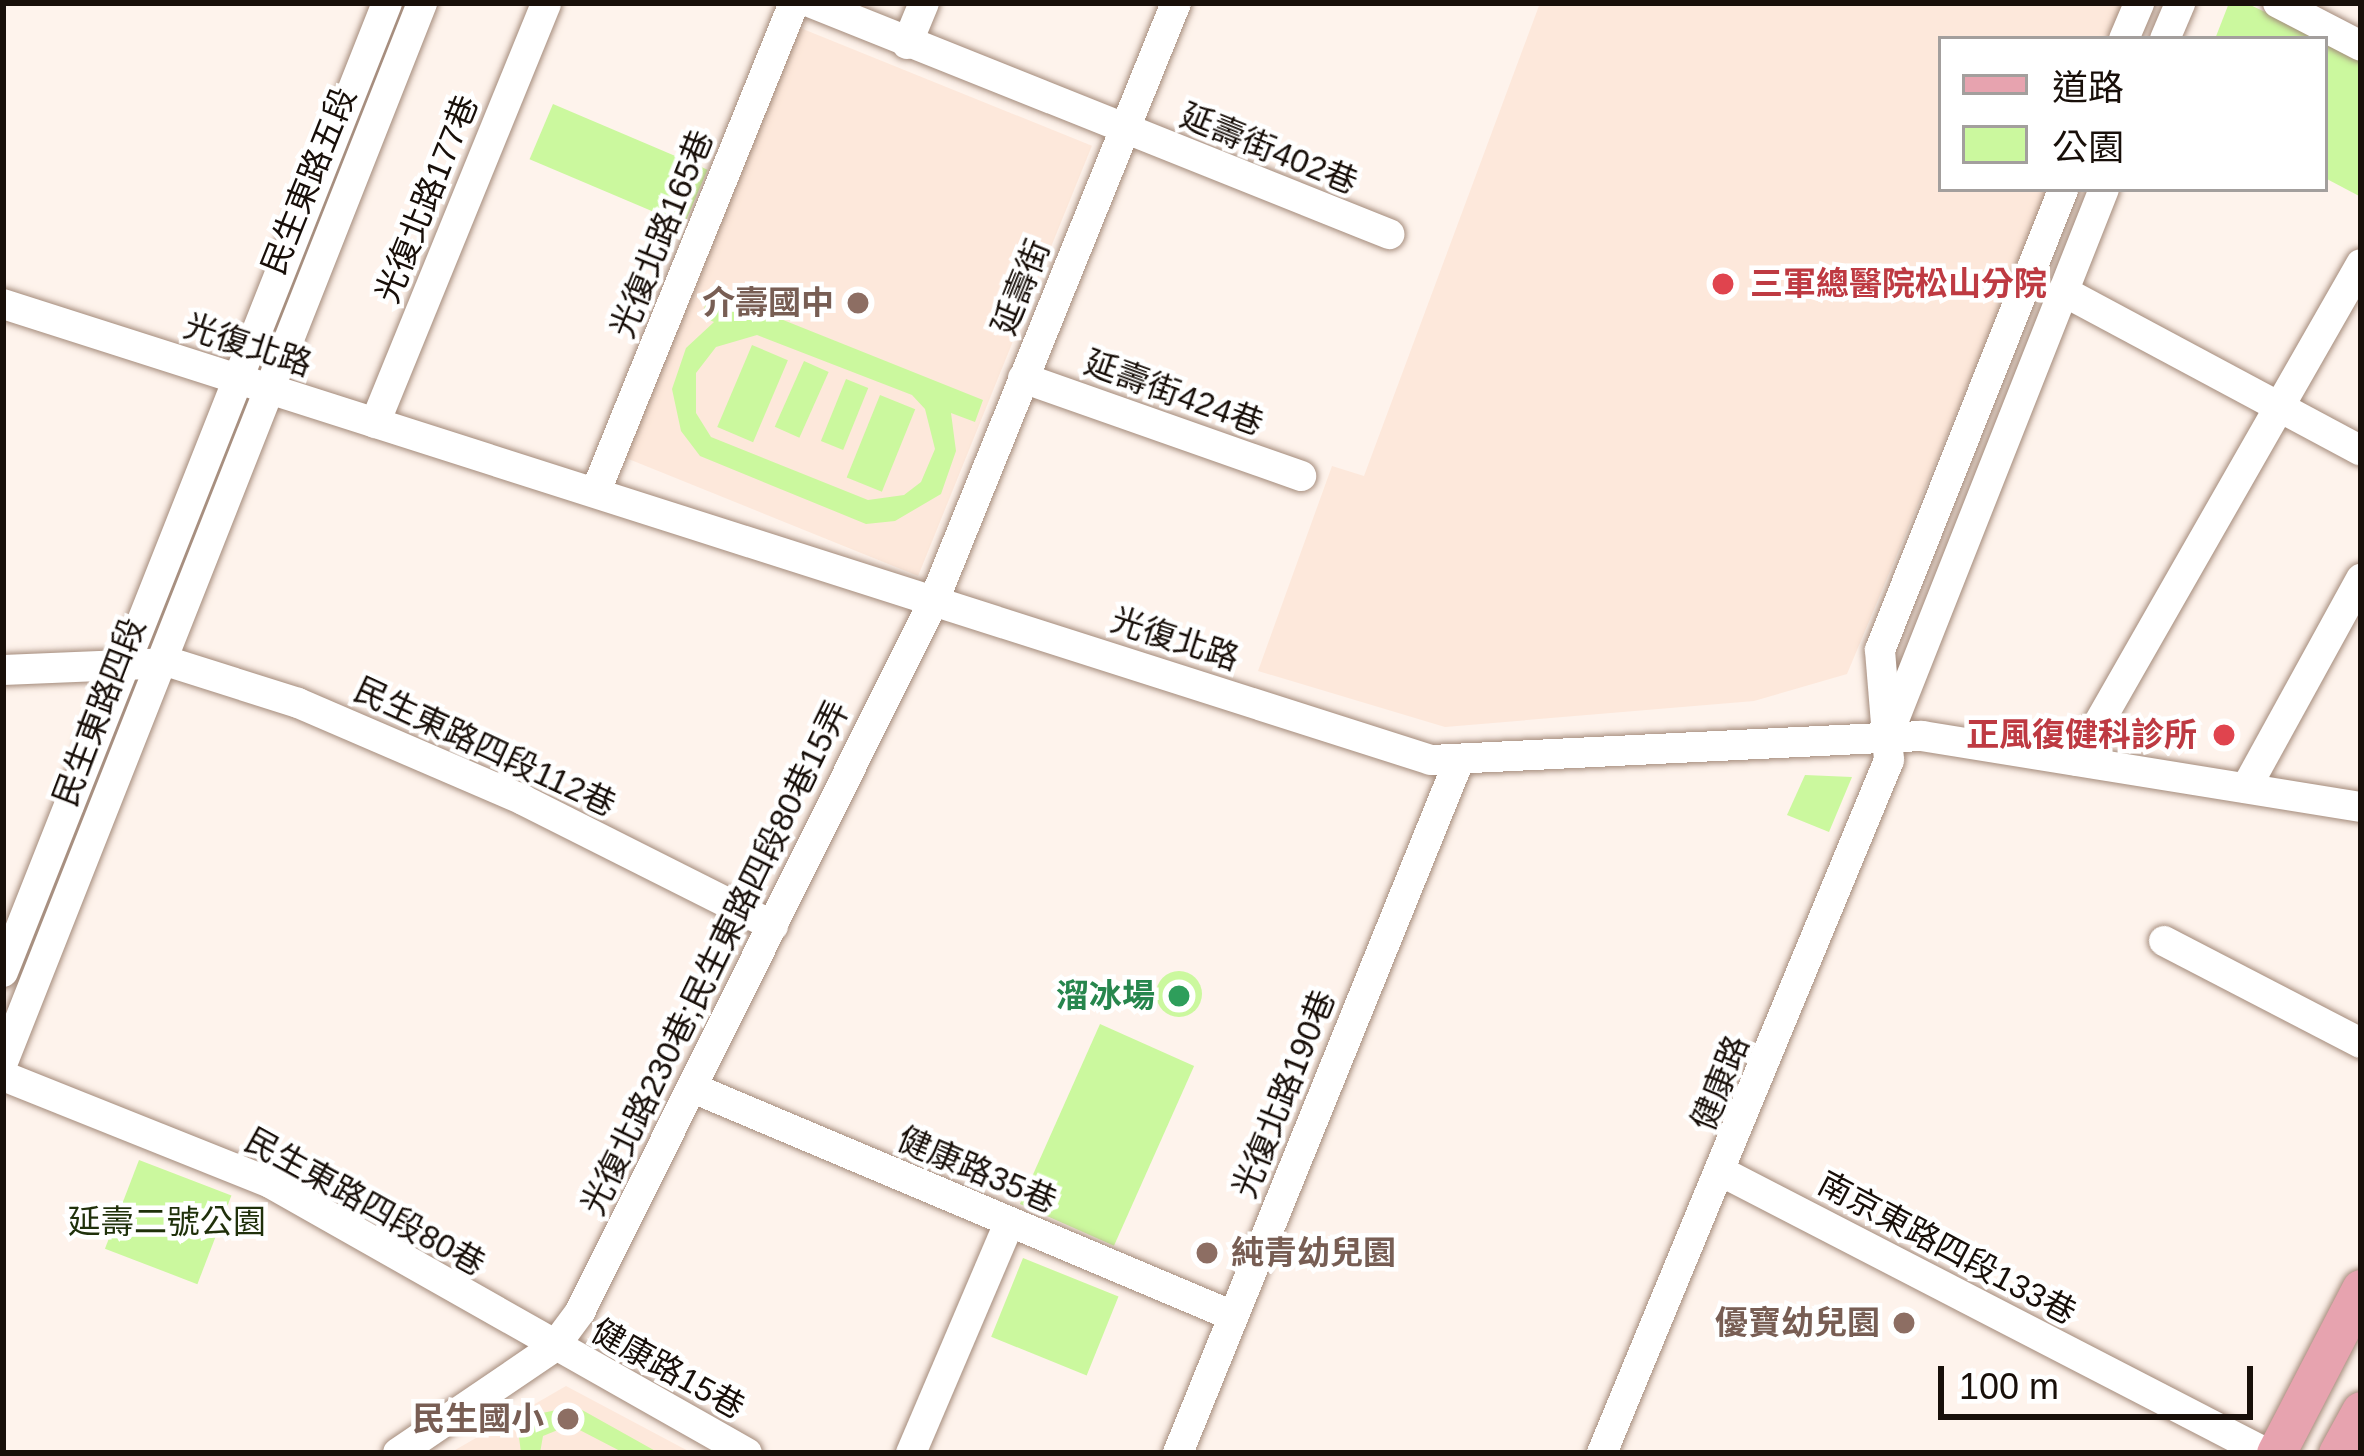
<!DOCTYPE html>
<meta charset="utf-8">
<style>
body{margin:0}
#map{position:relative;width:2364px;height:1456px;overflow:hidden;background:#fef3ec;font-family:Arial,"Noto Sans TC",sans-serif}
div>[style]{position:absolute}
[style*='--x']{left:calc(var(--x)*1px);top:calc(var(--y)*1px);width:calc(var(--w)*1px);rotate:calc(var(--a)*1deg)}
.built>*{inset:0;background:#fde8db;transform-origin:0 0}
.green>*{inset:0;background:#cbf89e;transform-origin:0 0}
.round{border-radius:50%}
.roads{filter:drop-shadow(0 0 3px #a48b7b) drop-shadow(0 0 3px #a48b7b)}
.minor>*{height:30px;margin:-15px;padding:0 15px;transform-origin:15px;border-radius:15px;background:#fff}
.major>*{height:39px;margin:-19.5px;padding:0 19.5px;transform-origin:19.5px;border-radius:19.5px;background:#e7a3af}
.dots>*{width:33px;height:33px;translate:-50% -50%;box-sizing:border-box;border:6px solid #fff;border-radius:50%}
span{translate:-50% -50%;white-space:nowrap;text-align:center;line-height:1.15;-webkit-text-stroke:9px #fff;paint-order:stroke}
.street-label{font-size:33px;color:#180f09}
.health-label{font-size:33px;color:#be3a42;font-weight:700}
.left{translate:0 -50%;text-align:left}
.right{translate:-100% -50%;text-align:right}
.education-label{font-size:33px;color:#785e54;font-weight:700}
.leisure-label{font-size:33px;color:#27864d;font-weight:700}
.park-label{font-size:33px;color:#1f300a}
.frame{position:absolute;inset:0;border:6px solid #180f09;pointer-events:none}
.legend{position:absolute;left:1938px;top:36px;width:390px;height:156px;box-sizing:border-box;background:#fff;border:3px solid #a39f9d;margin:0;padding:15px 21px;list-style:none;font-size:36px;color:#180f09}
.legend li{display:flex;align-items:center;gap:24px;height:60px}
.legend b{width:60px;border:3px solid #a39f9d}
.scale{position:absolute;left:1938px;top:1366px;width:315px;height:54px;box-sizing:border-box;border:6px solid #180f09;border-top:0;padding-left:15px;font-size:36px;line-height:42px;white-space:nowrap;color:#180f09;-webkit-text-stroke:9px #fff;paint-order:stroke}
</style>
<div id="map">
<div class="built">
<i style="clip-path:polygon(1540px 3px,2128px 3px,2113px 39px,1941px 39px,1941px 189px,2050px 189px,1847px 674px,1754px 701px,1445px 727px,1258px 671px,1332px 466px,1364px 476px)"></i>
<i style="left:798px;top:27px;width:317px;height:464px;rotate:22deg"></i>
<i style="clip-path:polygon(566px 1386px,692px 1453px,450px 1453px)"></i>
</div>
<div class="green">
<i style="clip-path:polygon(2229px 3px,2246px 3px,2323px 39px,2215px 39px)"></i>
<i style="clip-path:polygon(2325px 40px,2361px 57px,2361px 197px,2325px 178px)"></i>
<i style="left:553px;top:104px;width:168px;height:60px;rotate:23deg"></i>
<i style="clip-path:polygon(evenodd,711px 291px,983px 400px,975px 422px,951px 413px,956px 451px,941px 494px,895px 521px,866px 524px,700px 456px,681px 431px,672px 389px,686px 348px,714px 322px,701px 316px,711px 291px,757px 335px,912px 395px,925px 409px,935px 449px,921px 482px,904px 495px,868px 500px,711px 437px,696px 413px,696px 373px,716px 347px,757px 335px)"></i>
<i style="left:752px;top:345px;width:39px;height:89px;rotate:23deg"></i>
<i style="left:804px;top:361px;width:27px;height:72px;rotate:24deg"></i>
<i style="left:846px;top:379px;width:24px;height:67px;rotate:22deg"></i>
<i style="left:880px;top:395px;width:38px;height:89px;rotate:22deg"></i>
<i style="clip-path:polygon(1805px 775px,1852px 777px,1829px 832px,1787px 815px)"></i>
<i class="round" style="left:1156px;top:971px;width:46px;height:46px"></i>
<i style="left:1100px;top:1024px;width:103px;height:197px;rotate:24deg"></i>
<i style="left:139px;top:1160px;width:99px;height:95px;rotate:21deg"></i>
<i style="left:1023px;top:1258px;width:103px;height:85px;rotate:22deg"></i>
<i style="clip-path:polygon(575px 1406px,659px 1453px,624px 1453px,570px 1425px,543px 1436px,540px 1453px,521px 1453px,519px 1437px,533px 1415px)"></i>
</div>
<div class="roads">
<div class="minor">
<i style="--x:812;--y:3;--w:622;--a:21.82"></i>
<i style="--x:2278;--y:3;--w:93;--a:27.4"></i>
<i style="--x:2124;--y:39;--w:39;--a:-67"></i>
<i style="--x:2165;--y:39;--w:39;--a:-67"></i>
<i style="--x:907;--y:44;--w:44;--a:-67.5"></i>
<i style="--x:2063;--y:291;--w:338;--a:28.2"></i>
<i style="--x:3;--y:304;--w:1499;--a:17.71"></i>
<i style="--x:1431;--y:760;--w:492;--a:-2.8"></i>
<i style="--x:1922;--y:736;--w:445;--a:9.2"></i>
<i style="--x:1023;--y:378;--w:295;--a:19.4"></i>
<i style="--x:375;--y:423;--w:453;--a:-67.8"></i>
<i style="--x:596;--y:491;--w:527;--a:-67.92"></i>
<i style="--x:3;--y:670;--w:169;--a:-2.4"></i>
<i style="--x:172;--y:663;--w:132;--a:17.6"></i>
<i style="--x:298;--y:703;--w:245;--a:23.3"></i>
<i style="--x:523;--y:800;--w:280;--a:26.7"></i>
<i style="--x:1888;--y:735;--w:587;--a:-68.42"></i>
<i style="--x:2077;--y:761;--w:572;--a:-60.26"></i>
<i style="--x:2246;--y:788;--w:239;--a:-61.2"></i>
<i style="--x:2164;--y:941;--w:222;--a:27.4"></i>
<i style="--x:3;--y:972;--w:1042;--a:-68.38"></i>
<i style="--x:3;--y:1062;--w:1139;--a:-68.41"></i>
<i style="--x:3;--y:1076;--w:288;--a:21.8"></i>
<i style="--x:270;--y:1183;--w:548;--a:29.51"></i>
<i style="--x:693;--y:1088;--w:586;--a:22.89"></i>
<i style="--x:1722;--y:1172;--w:612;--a:27.32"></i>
<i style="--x:398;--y:1453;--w:189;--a:-34.2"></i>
<i style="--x:554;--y:1347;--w:44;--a:-53.4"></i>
<i style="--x:580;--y:1312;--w:797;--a:-63.56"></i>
<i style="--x:935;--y:598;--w:642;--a:-67.95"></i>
<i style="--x:911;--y:1453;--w:250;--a:-66.9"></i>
<i style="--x:1178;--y:1453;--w:745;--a:-67.91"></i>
<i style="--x:1602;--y:1453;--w:750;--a:-67.5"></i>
<i style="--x:1889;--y:760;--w:110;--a:-94.7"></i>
<i style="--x:1880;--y:650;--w:496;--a:-68.3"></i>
</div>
<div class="major">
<i style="--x:2276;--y:1453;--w:185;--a:-62.6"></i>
<i style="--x:2338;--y:1453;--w:48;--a:-61.3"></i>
</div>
</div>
<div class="dots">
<i style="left:1723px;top:284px;background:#e0444e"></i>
<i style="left:858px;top:303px;background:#8d6e63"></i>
<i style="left:2224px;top:735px;background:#e0444e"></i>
<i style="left:1179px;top:996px;background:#2e9e5b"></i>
<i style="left:1207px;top:1253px;background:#8d6e63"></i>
<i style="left:1904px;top:1323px;background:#8d6e63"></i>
<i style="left:568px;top:1419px;background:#8d6e63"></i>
</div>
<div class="street-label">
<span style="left:1269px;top:149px;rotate:22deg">延壽街402巷</span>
<span style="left:309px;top:181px;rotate:-68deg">民生東路五段</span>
<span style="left:427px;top:199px;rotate:-68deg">光復北路177巷</span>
<span style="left:662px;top:234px;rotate:-68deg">光復北路165巷</span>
<span style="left:1021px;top:287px;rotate:-68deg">延壽街</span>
<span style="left:248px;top:345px;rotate:18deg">光復北路</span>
<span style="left:1174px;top:393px;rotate:20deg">延壽街424巷</span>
<span style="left:1175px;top:639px;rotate:18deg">光復北路</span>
<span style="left:99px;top:712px;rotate:-69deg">民生東路四段</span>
<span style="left:485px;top:747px;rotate:25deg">民生東路四段112巷</span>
<span style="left:715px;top:958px;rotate:-64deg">光復北路230巷;民生東路四段80巷15弄</span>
<span style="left:1720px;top:1083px;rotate:-68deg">健康路</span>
<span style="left:1284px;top:1094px;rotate:-68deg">光復北路190巷</span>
<span style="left:977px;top:1170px;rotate:23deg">健康路35巷</span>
<span style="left:365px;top:1202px;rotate:29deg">民生東路四段80巷</span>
<span style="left:1947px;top:1248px;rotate:28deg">南京東路四段133巷</span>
<span style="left:668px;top:1369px;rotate:29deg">健康路15巷</span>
</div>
<div class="health-label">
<span class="left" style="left:1750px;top:284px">三軍總醫院松山分院</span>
<span class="right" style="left:2197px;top:735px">正風復健科診所</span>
</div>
<div class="education-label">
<span class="right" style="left:834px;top:303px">介壽國中</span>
<span class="left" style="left:1231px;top:1253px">純青幼兒園</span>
<span class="right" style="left:1880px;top:1323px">優寶幼兒園</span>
<span class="right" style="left:544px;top:1419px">民生國小</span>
</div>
<div class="leisure-label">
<span class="right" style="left:1155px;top:996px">溜冰場</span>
</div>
<div class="park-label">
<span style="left:167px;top:1222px">延壽二號公園</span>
</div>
<div class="frame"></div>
<ul class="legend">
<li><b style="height:15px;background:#e7a3af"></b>道路</li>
<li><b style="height:33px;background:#cbf89e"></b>公園</li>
</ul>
<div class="scale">100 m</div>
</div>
